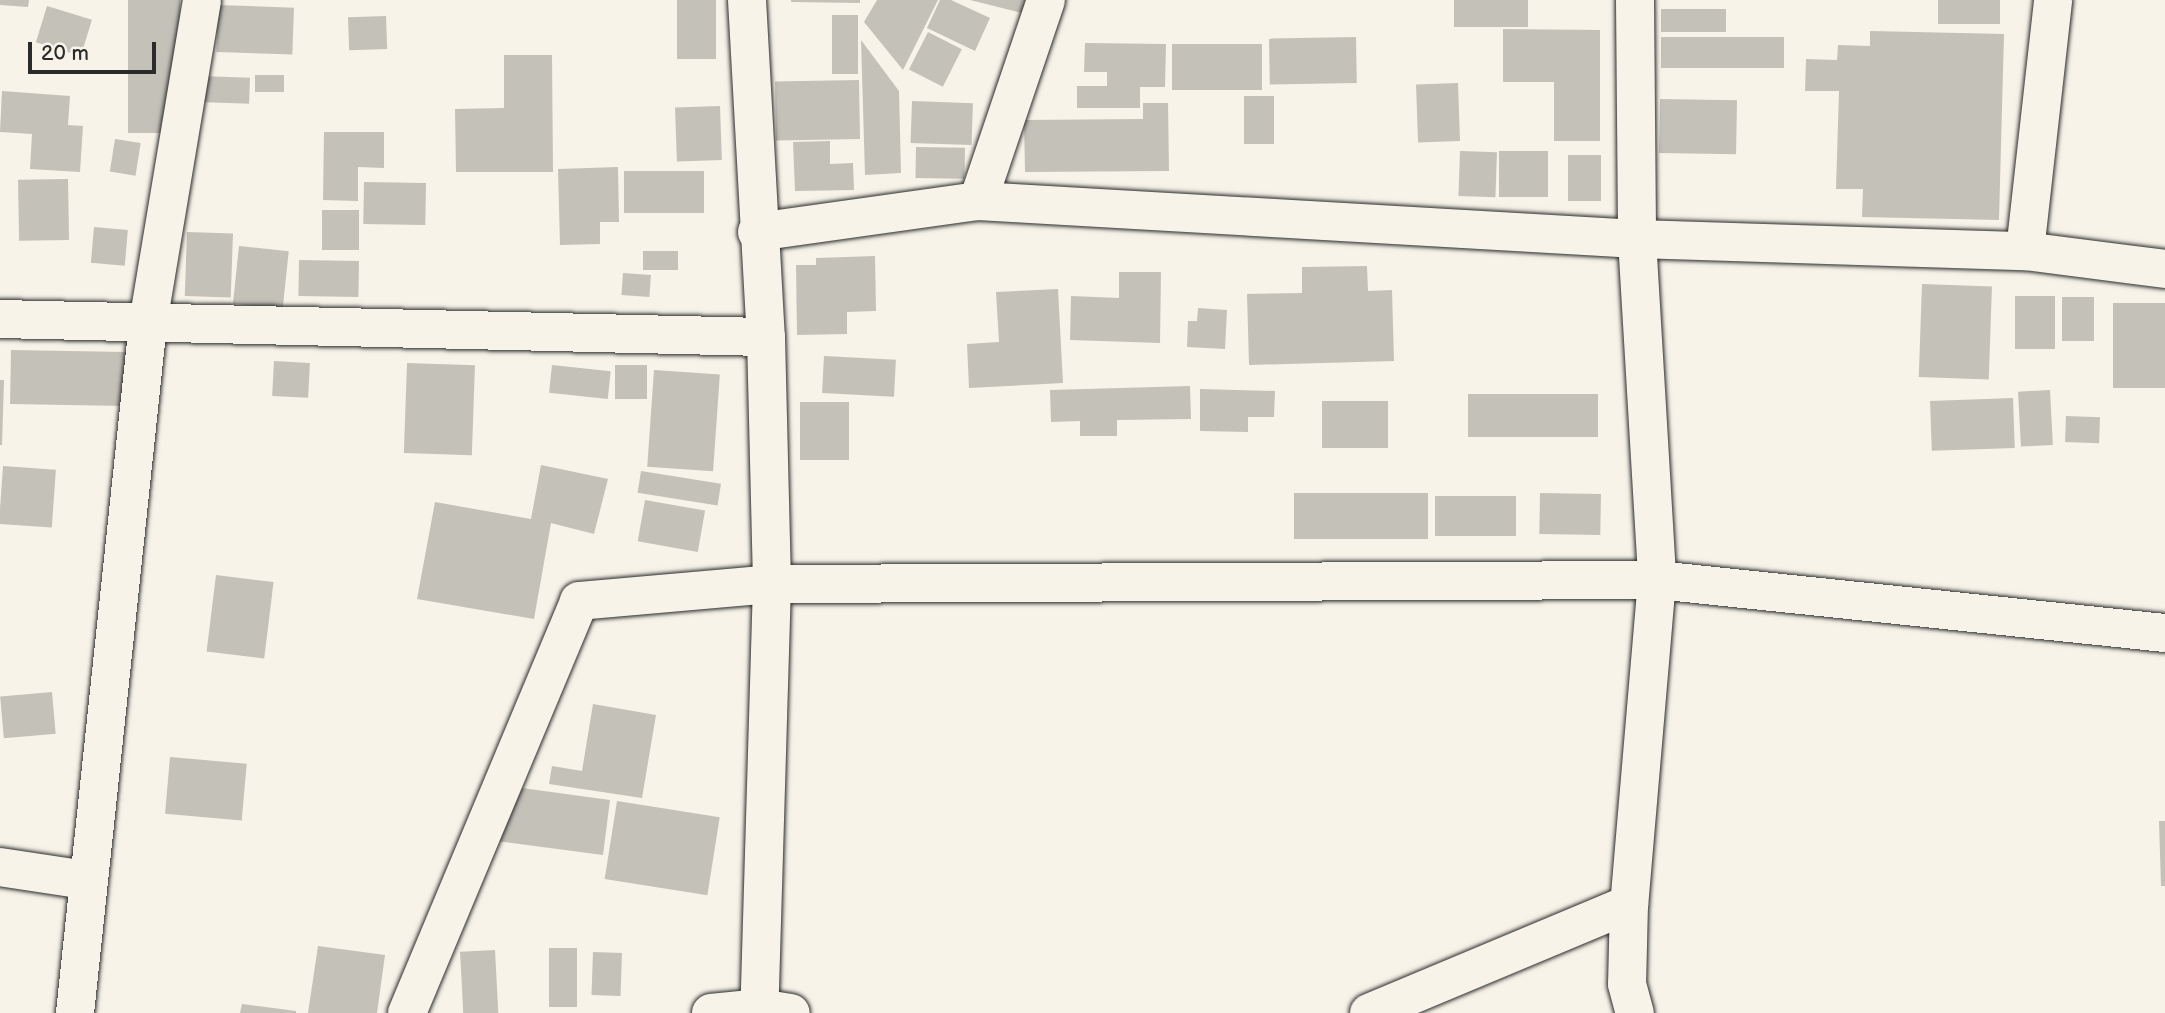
<!DOCTYPE html>
<style>
body{margin:0}
#map{position:relative;width:2165px;height:1013px;overflow:hidden;background:#f7f3e8;font-family:"Balsamiq Sans",sans-serif}
div>[style]{position:absolute}
[style*='--x']{left:calc(var(--x)*1px);top:calc(var(--y)*1px);width:calc(var(--w)*1px);rotate:calc(var(--a)*1deg)}
.building>*{inset:0;background:#c4c1b9;transform-origin:0 0}
.roads{filter:drop-shadow(0 0 2px #2b2b2b) drop-shadow(0 0 2px #2b2b2b)}
.street>*{height:38px;margin:-19px;padding:0 19px;transform-origin:19px;border-radius:19px;background:#f7f3e8}
.secondary>*{height:38px;margin:-19px;padding:0 19px;transform-origin:19px;border-radius:19px;background:#f7f3e8}
span{translate:-50% -50%;white-space:nowrap;text-align:center;line-height:1.15;-webkit-text-stroke:6px #f7f3e8;paint-order:stroke}
.scale{position:absolute;left:28px;top:42px;width:128px;height:32px;box-sizing:border-box;border:4px solid #2b2b2b;border-top:0;padding-left:9px;font-size:21px;line-height:24px;white-space:nowrap;color:#2b2b2b;-webkit-text-stroke:5px #f7f3e8;paint-order:stroke}
</style>
<div id="map">
<div class="building">
<i style="clip-path:polygon(0 0,29px 0,28px 7px,0 5px)"></i>
<i style="left:128px;top:0;width:52px;height:133px"></i>
<i style="left:677px;top:0;width:39px;height:59px"></i>
<i style="clip-path:polygon(791px 0,860px 0,860px 3px,791px 2px)"></i>
<i style="clip-path:polygon(877px 0,938px 0,903px 70px,864px 22px)"></i>
<i style="clip-path:polygon(940px 0,951px 0,990px 18px,975px 51px,927px 28px)"></i>
<i style="clip-path:polygon(970px 0,1025px 0,1022px 13px)"></i>
<i style="left:1454px;top:0;width:74px;height:27px"></i>
<i style="left:1938px;top:0;width:62px;height:24px"></i>
<i style="left:218px;top:5px;width:76px;height:47px;rotate:2deg"></i>
<i style="left:47px;top:6px;width:47px;height:38px;rotate:17deg"></i>
<i style="left:1661px;top:9px;width:65px;height:23px"></i>
<i style="left:832px;top:15px;width:26px;height:59px"></i>
<i style="left:386px;top:16px;width:33px;height:38px;rotate:88deg"></i>
<i style="clip-path:polygon(1503px 29px,1600px 30px,1600px 141px,1554px 141px,1554px 82px,1503px 82px)"></i>
<i style="clip-path:polygon(1870px 31px,2004px 34px,1999px 220px,1862px 217px,1863px 189px,1836px 189px,1839px 91px,1805px 91px,1806px 59px,1837px 60px,1838px 45px,1870px 46px)"></i>
<i style="left:928px;top:32px;width:38px;height:42px;rotate:27deg"></i>
<i style="left:1356px;top:37px;width:46px;height:87px;rotate:89deg"></i>
<i style="left:1784px;top:37px;width:31px;height:123px;rotate:90deg"></i>
<i style="clip-path:polygon(861px 40px,899px 91px,901px 173px,865px 175px)"></i>
<i style="clip-path:polygon(1085px 43px,1166px 44px,1165px 87px,1140px 87px,1140px 108px,1077px 108px,1077px 86px,1107px 86px,1107px 72px,1084px 72px)"></i>
<i style="left:1262px;top:44px;width:46px;height:90px;rotate:90deg"></i>
<i style="clip-path:polygon(504px 55px,552px 55px,553px 172px,456px 172px,455px 109px,504px 108px)"></i>
<i style="left:255px;top:75px;width:29px;height:17px"></i>
<i style="left:200px;top:76px;width:50px;height:26px;rotate:2deg"></i>
<i style="left:859px;top:80px;width:59px;height:84px;rotate:89deg"></i>
<i style="left:1458px;top:83px;width:58px;height:42px;rotate:88deg"></i>
<i style="clip-path:polygon(2px 91px,70px 96px,68px 125px,83px 126px,80px 172px,30px 169px,32px 134px,0 132px)"></i>
<i style="left:1244px;top:96px;width:30px;height:48px"></i>
<i style="left:1660px;top:99px;width:77px;height:54px;rotate:1deg"></i>
<i style="left:912px;top:101px;width:61px;height:42px;rotate:2deg"></i>
<i style="clip-path:polygon(1143px 103px,1168px 103px,1169px 171px,1025px 172px,1024px 120px,1143px 119px)"></i>
<i style="left:720px;top:106px;width:54px;height:45px;rotate:88deg"></i>
<i style="clip-path:polygon(324px 132px,384px 132px,384px 168px,358px 167px,358px 201px,323px 200px)"></i>
<i style="left:115px;top:139px;width:26px;height:33px;rotate:9deg"></i>
<i style="clip-path:polygon(830px 141px,830px 164px,853px 163px,854px 190px,795px 191px,793px 142px)"></i>
<i style="left:916px;top:147px;width:49px;height:31px;rotate:1deg"></i>
<i style="left:1460px;top:151px;width:37px;height:45px;rotate:2deg"></i>
<i style="left:1499px;top:151px;width:49px;height:46px"></i>
<i style="left:1568px;top:155px;width:33px;height:46px"></i>
<i style="clip-path:polygon(618px 167px,619px 222px,600px 222px,600px 244px,560px 245px,558px 169px)"></i>
<i style="left:624px;top:171px;width:80px;height:42px"></i>
<i style="left:68px;top:179px;width:61px;height:50px;rotate:89deg"></i>
<i style="left:364px;top:182px;width:62px;height:42px;rotate:1deg"></i>
<i style="left:322px;top:210px;width:37px;height:40px"></i>
<i style="left:94px;top:227px;width:34px;height:36px;rotate:5deg"></i>
<i style="left:187px;top:232px;width:46px;height:64px;rotate:2deg"></i>
<i style="left:239px;top:246px;width:50px;height:58px;rotate:6deg"></i>
<i style="left:643px;top:251px;width:35px;height:19px"></i>
<i style="clip-path:polygon(875px 256px,876px 311px,847px 312px,847px 334px,797px 335px,796px 265px,816px 265px,816px 258px)"></i>
<i style="left:299px;top:260px;width:60px;height:36px;rotate:1deg"></i>
<i style="clip-path:polygon(1367px 266px,1368px 291px,1392px 290px,1394px 361px,1249px 365px,1247px 294px,1302px 293px,1302px 267px)"></i>
<i style="clip-path:polygon(1119px 272px,1161px 272px,1160px 343px,1070px 340px,1071px 296px,1119px 298px)"></i>
<i style="left:623px;top:273px;width:28px;height:22px;rotate:4deg"></i>
<i style="left:1922px;top:284px;width:70px;height:93px;rotate:2deg"></i>
<i style="clip-path:polygon(1058px 289px,1063px 383px,969px 388px,967px 344px,999px 342px,996px 292px)"></i>
<i style="left:2015px;top:296px;width:40px;height:53px"></i>
<i style="left:2062px;top:297px;width:32px;height:44px"></i>
<i style="left:2113px;top:303px;width:52px;height:85px"></i>
<i style="clip-path:polygon(1198px 308px,1227px 310px,1225px 349px,1187px 347px,1188px 321px,1197px 321px)"></i>
<i style="left:11px;top:350px;width:115px;height:54px;rotate:1deg"></i>
<i style="left:824px;top:356px;width:72px;height:37px;rotate:3deg"></i>
<i style="left:274px;top:361px;width:36px;height:35px;rotate:3deg"></i>
<i style="left:407px;top:363px;width:68px;height:90px;rotate:2deg"></i>
<i style="left:552px;top:365px;width:59px;height:28px;rotate:6deg"></i>
<i style="left:615px;top:365px;width:32px;height:34px"></i>
<i style="left:654px;top:370px;width:66px;height:97px;rotate:4deg"></i>
<i style="clip-path:polygon(0 380px,4px 380px,2px 445px,0 445px)"></i>
<i style="clip-path:polygon(1190px 386px,1191px 419px,1117px 420px,1117px 436px,1080px 436px,1080px 421px,1051px 422px,1050px 390px)"></i>
<i style="clip-path:polygon(1200px 389px,1275px 391px,1274px 417px,1248px 417px,1248px 432px,1200px 431px)"></i>
<i style="left:2050px;top:390px;width:55px;height:32px;rotate:87deg"></i>
<i style="left:1598px;top:394px;width:43px;height:130px;rotate:90deg"></i>
<i style="left:2013px;top:398px;width:50px;height:83px;rotate:88deg"></i>
<i style="left:1322px;top:401px;width:66px;height:47px"></i>
<i style="left:849px;top:402px;width:58px;height:49px;rotate:90deg"></i>
<i style="left:2066px;top:416px;width:34px;height:26px;rotate:2deg"></i>
<i style="clip-path:polygon(541px 465px,608px 479px,594px 534px,551px 523px,534px 619px,417px 599px,435px 502px,531px 519px)"></i>
<i style="left:3px;top:466px;width:53px;height:58px;rotate:4deg"></i>
<i style="left:641px;top:471px;width:81px;height:22px;rotate:9deg"></i>
<i style="left:1428px;top:493px;width:46px;height:134px;rotate:90deg"></i>
<i style="left:1540px;top:493px;width:61px;height:41px;rotate:1deg"></i>
<i style="left:1516px;top:496px;width:40px;height:81px;rotate:90deg"></i>
<i style="left:645px;top:500px;width:61px;height:42px;rotate:10deg"></i>
<i style="left:216px;top:575px;width:58px;height:77px;rotate:7deg"></i>
<i style="left:52px;top:692px;width:42px;height:52px;rotate:85deg"></i>
<i style="clip-path:polygon(593px 704px,656px 715px,642px 798px,549px 784px,552px 766px,582px 771px)"></i>
<i style="left:170px;top:757px;width:77px;height:57px;rotate:5deg"></i>
<i style="clip-path:polygon(522px 788px,610px 800px,603px 855px,497px 841px)"></i>
<i style="left:617px;top:801px;width:104px;height:79px;rotate:9deg"></i>
<i style="clip-path:polygon(2159px 821px,2165px 821px,2165px 886px,2161px 886px)"></i>
<i style="clip-path:polygon(318px 946px,385px 955px,377px 1013px,308px 1013px)"></i>
<i style="left:549px;top:948px;width:28px;height:59px"></i>
<i style="left:495px;top:950px;width:63px;height:35px;rotate:87deg"></i>
<i style="left:593px;top:952px;width:29px;height:43px;rotate:2deg"></i>
<i style="clip-path:polygon(242px 1004px,296px 1011px,296px 1013px,240px 1013px)"></i>
</div>
<div class="roads">
<div class="street">
<i style="--x:1635;--y:0;--w:239;--a:89.5"></i>
<i style="--x:1637;--y:239;--w:342;--a:86.6"></i>
<i style="--x:1657;--y:580;--w:325;--a:94.9"></i>
<i style="--x:1629;--y:904;--w:80;--a:91.4"></i>
<i style="--x:1627;--y:984;--w:30;--a:75"></i>
<i style="--x:978;--y:201;--w:212;--a:-71.3"></i>
<i style="--x:757;--y:232;--w:223;--a:-8"></i>
<i style="--x:978;--y:201;--w:660;--a:3.3"></i>
<i style="--x:1637;--y:239;--w:388;--a:1.8"></i>
<i style="--x:2025;--y:251;--w:141;--a:7.3"></i>
<i style="--x:2025;--y:251;--w:253;--a:-83.6"></i>
<i style="--x:0;--y:319;--w:766;--a:1.35"></i>
<i style="--x:0;--y:867;--w:87;--a:8.6"></i>
<i style="--x:75;--y:1013;--w:694;--a:-83.96"></i>
<i style="--x:148;--y:323;--w:327;--a:-80.5"></i>
<i style="--x:407;--y:1013;--w:446;--a:-67.3"></i>
<i style="--x:579;--y:601;--w:194;--a:-5"></i>
<i style="--x:772;--y:584;--w:885;--a:-0.26"></i>
<i style="--x:1657;--y:580;--w:511;--a:5.96"></i>
<i style="--x:711;--y:1013;--w:48;--a:-5.9"></i>
<i style="--x:759;--y:1008;--w:32;--a:9"></i>
<i style="--x:1369;--y:1013;--w:282;--a:-22.7"></i>
</div>
<div class="secondary">
<i style="--x:747;--y:0;--w:338;--a:86.8"></i>
<i style="--x:766;--y:337;--w:247;--a:88.6"></i>
<i style="--x:772;--y:584;--w:429;--a:91.7"></i>
</div>
</div>
<div class="scale">20 m</div>
</div>
